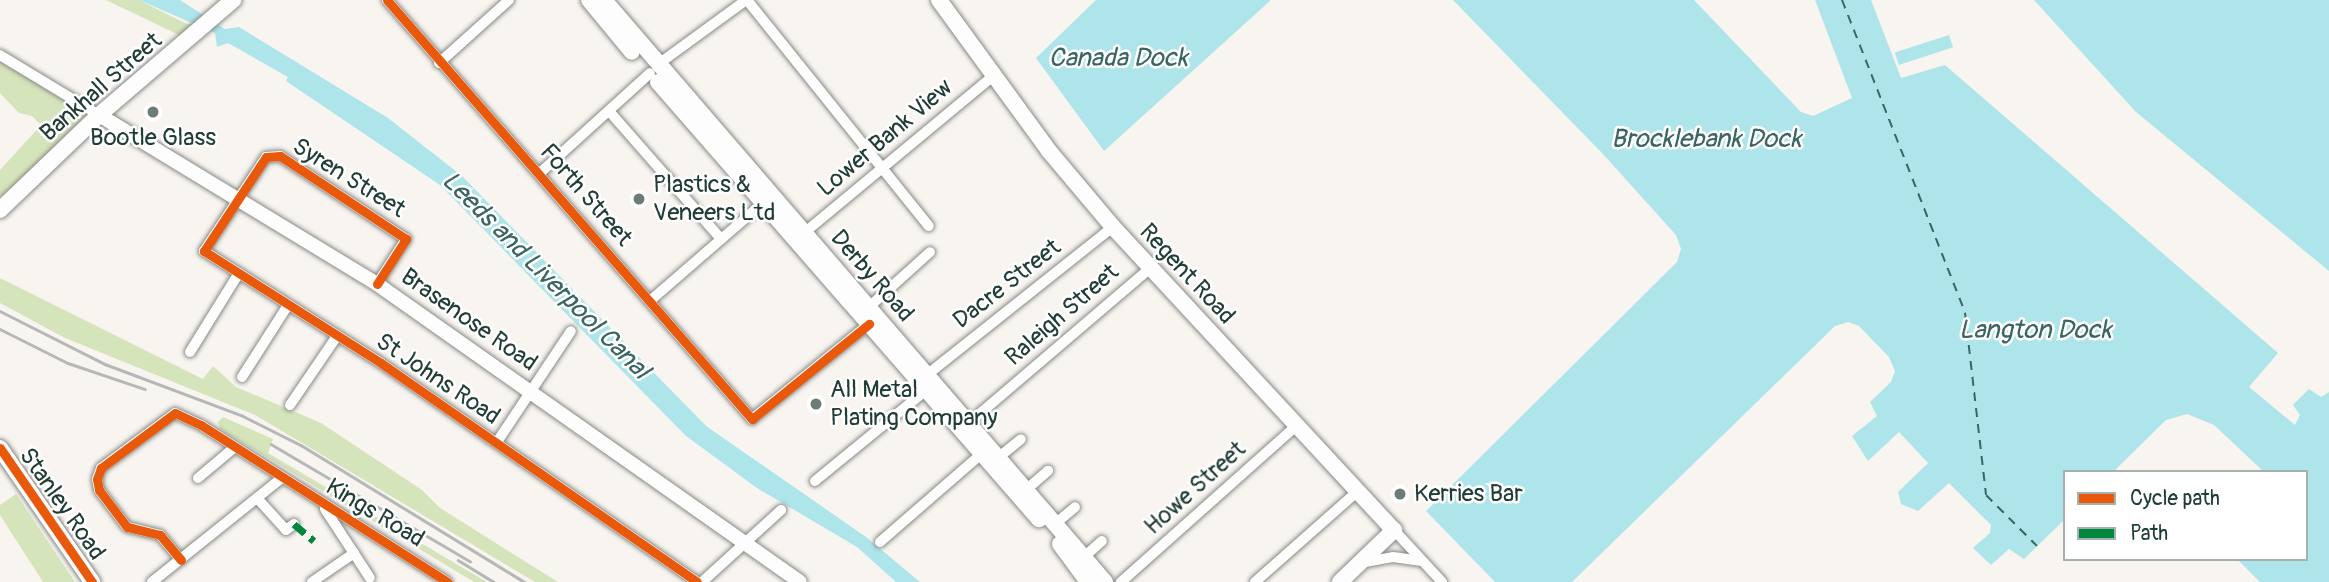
<!DOCTYPE html>
<style>
body{margin:0}
#map{position:relative;width:2329px;height:582px;overflow:hidden;background:#f8f4f0;font-family:Pangolin,sans-serif}
div>[style]{position:absolute}
[style*='--x']{left:calc(var(--x)*1px);top:calc(var(--y)*1px);width:calc(var(--w)*1px);rotate:calc(var(--a)*1deg)}
.green>*{inset:0;background:#d6e4bb}
.water>*{inset:0;background:#ade5ea;transform-origin:0 0}
.ferry>*{height:2px;margin-top:-1px;transform-origin:0;background:repeating-linear-gradient(90deg,#3a6561 0 9px,transparent 0 16px)}
.roads{filter:drop-shadow(0 0 2px #868a86) drop-shadow(0 0 2px #868a86)}
.minor>*{height:10px;margin:-5px;padding:0 5px;transform-origin:5px;border-radius:5px;background:#fefdfd}
.secondary>*{height:14px;margin:-7px;padding:0 7px;transform-origin:7px;border-radius:7px;background:#fefdfd}
.primary>*{height:16px;margin:-8px;padding:0 8px;transform-origin:8px;border-radius:8px;background:#fefdfd}
.trunk>*{height:16px;margin:-8px;padding:0 8px;transform-origin:8px;border-radius:8px;background:#fefdfd}
.rail>*{height:2.5px;margin:-1.25px;padding:0 1.25px;transform-origin:1.25px;border-radius:1.25px;background:#b5b8b6}
.quiet>*{height:7px;margin-top:-3.5px;transform-origin:0;background:repeating-linear-gradient(90deg,#00873e 0 14px,transparent 0 21px)}
.cycleway>*{height:9px;margin:-4.5px;padding:0 4.5px;transform-origin:4.5px;border-radius:4.5px;background:#e8590c}
.dots>*{width:19px;height:19px;translate:-50% -50%;box-sizing:border-box;border:4px solid #fff;border-radius:50%}
span{translate:-50% -50%;white-space:nowrap;text-align:center;line-height:1.15;-webkit-text-stroke:5px #fff;paint-order:stroke}
.street-label{font-size:24px;color:#1f3d34}
.poi-label{font-size:24px;color:#1f3d34}
.left{translate:0 -50%;text-align:left}
.water-label{font-size:26px;color:#3a6561;font-style:italic}
.legend{position:absolute;left:2063px;top:470px;width:245px;height:91px;box-sizing:border-box;background:#fff;border:2px solid #a5b1ae;margin:0;padding:9px 12px;list-style:none;font-size:21px;color:#1f3d34}
.legend li{display:flex;align-items:center;gap:14px;height:35px}
.legend b{width:35px;border:2px solid #a5b1ae}
</style>
<div id="map">
<div class="green">
<i style="clip-path:polygon(106px 0,139px 0,187px 24px,199px 24px,181px 36px)"></i>
<i style="clip-path:polygon(0 62px,84px 110px,88px 121px,0 197px,0 170px,41px 125px,32px 116px,19px 113px,0 93px)"></i>
<i style="clip-path:polygon(0 278px,203px 379px,213px 366px,236px 387px,321px 423px,422px 490px,440px 508px,558px 582px,535px 582px,255px 415px,65px 338px,0 303px)"></i>
<i style="clip-path:polygon(223px 417px,273px 439px,268px 453px,487px 582px,474px 582px,220px 429px,218px 422px)"></i>
<i style="clip-path:polygon(16px 494px,75px 582px,43px 582px,0 515px,0 505px)"></i>
</div>
<div class="water">
<i style="clip-path:polygon(139px 0,180px 0,225px 29px,239px 27px,388px 118px,462px 176px,706px 426px,866px 537px,920px 582px,896px 582px,857px 547px,757px 488px,686px 436px,440px 185px,286px 81px,288px 77px,228px 43px,217px 47px,215px 33px)"></i>
<i style="clip-path:polygon(1096px 0,1271px 0,1104px 151px,1036px 58px)"></i>
<i style="clip-path:polygon(1453px 0,1694px 0,1801px 112px,1813px 116px,1852px 98px,1815px 0,1871px 0,1901px 78px,1945px 65px,2278px 353px,2249px 387px,2295px 425px,2300px 415px,2293px 405px,2309px 389px,2321px 397px,2329px 392px,2329px 582px,2260px 582px,2237px 559px,2306px 559px,2306px 472px,2264px 472px,2214px 425px,2187px 414px,2166px 420px,2113px 472px,2065px 472px,2065px 519px,2024px 559px,2009px 549px,1991px 565px,1973px 548px,1990px 533px,1991px 525px,1949px 483px,1918px 511px,1901px 504px,1898px 492px,1928px 463px,1899px 432px,1868px 461px,1852px 436px,1877px 416px,1870px 402px,1891px 382px,1895px 371px,1889px 357px,1859px 326px,1848px 322px,1835px 326px,1572px 582px,1495px 582px,1426px 511px,1677px 262px,1681px 249px,1676px 235px,1602px 153px)"></i>
<i style="clip-path:polygon(2034px 0,2329px 0,2329px 271px,2136px 112px)"></i>
<i style="left:1949px;top:35px;width:13px;height:57px;rotate:72deg"></i>
</div>
<div class="ferry">
<i style="--x:1842;--y:0;--w:336;--a:68.5"></i>
<i style="--x:1965;--y:313;--w:183;--a:83.4"></i>
<i style="--x:1986;--y:495;--w:72;--a:45"></i>
</div>
<div class="roads">
<div class="minor">
<i style="--x:387;--y:0;--w:556;--a:48.94"></i>
<i style="--x:752;--y:419;--w:151;--a:-39.1"></i>
<i style="--x:747;--y:0;--w:290;--a:51.2"></i>
<i style="--x:0;--y:55;--w:116;--a:31.2"></i>
<i style="--x:439;--y:63;--w:94;--a:-42"></i>
<i style="--x:657;--y:65;--w:110;--a:-36.1"></i>
<i style="--x:609;--y:111;--w:170;--a:48.8"></i>
<i style="--x:541;--y:172;--w:147;--a:-42.2"></i>
<i style="--x:804;--y:233;--w:246;--a:-39.7"></i>
<i style="--x:377;--y:284;--w:54;--a:-57.2"></i>
<i style="--x:406;--y:239;--w:151;--a:-146.6"></i>
<i style="--x:280;--y:156;--w:14;--a:176"></i>
<i style="--x:266;--y:157;--w:113;--a:123.4"></i>
<i style="--x:204;--y:251;--w:209;--a:32.3"></i>
<i style="--x:381;--y:363;--w:384;--a:34.7"></i>
<i style="--x:651;--y:300;--w:148;--a:-40.9"></i>
<i style="--x:869;--y:307;--w:82;--a:-42"></i>
<i style="--x:190;--y:352;--w:93;--a:-58.2"></i>
<i style="--x:928;--y:374;--w:236;--a:-38.5"></i>
<i style="--x:242;--y:377;--w:85;--a:-57.4"></i>
<i style="--x:290;--y:405;--w:83;--a:-55.7"></i>
<i style="--x:970;--y:422;--w:237;--a:-40.5"></i>
<i style="--x:497;--y:442;--w:133;--a:-56.3"></i>
<i style="--x:999;--y:457;--w:28;--a:-39"></i>
<i style="--x:198;--y:478;--w:48;--a:-40"></i>
<i style="--x:815;--y:481;--w:142;--a:-39.3"></i>
<i style="--x:1027;--y:489;--w:28;--a:-41"></i>
<i style="--x:257;--y:498;--w:43;--a:47.8"></i>
<i style="--x:286;--y:530;--w:10;--a:-37"></i>
<i style="--x:325;--y:509;--w:82;--a:56.9"></i>
<i style="--x:1055;--y:524;--w:26;--a:-40"></i>
<i style="--x:1394;--y:530;--w:71;--a:47.3"></i>
<i style="--x:880;--y:542;--w:133;--a:-41"></i>
<i style="--x:1084;--y:557;--w:24;--a:-42"></i>
<i style="--x:181;--y:560;--w:33;--a:-130"></i>
<i style="--x:160;--y:535;--w:34;--a:-166"></i>
<i style="--x:127;--y:527;--w:46;--a:-127.1"></i>
<i style="--x:99;--y:490;--w:11;--a:-100"></i>
<i style="--x:97;--y:479;--w:12;--a:-70"></i>
<i style="--x:101;--y:468;--w:92;--a:-36.6"></i>
<i style="--x:175;--y:413;--w:29;--a:25"></i>
<i style="--x:201;--y:425;--w:292;--a:32.5"></i>
<i style="--x:1365;--y:562;--w:28;--a:-10"></i>
<i style="--x:1393;--y:557;--w:29;--a:8"></i>
<i style="--x:152;--y:582;--w:166;--a:-38.7"></i>
<i style="--x:312;--y:582;--w:51;--a:-34.6"></i>
<i style="--x:702;--y:582;--w:107;--a:-42.3"></i>
<i style="--x:1121;--y:582;--w:236;--a:-41.7"></i>
<i style="--x:1255;--y:582;--w:137;--a:-41.5"></i>
</div>
<div class="secondary">
<i style="--x:99;--y:115;--w:325;--a:31.3"></i>
<i style="--x:377;--y:284;--w:517;--a:35.16"></i>
</div>
<div class="primary">
<i style="--x:939;--y:0;--w:187;--a:53.9"></i>
<i style="--x:1049;--y:151;--w:99;--a:49.9"></i>
<i style="--x:1113;--y:227;--w:413;--a:47.2"></i>
<i style="--x:1394;--y:530;--w:75;--a:136.1"></i>
<i style="--x:0;--y:210;--w:137;--a:-43.8"></i>
<i style="--x:99;--y:115;--w:177;--a:-40.6"></i>
<i style="--x:0;--y:448;--w:163;--a:55.5"></i>
</div>
<div class="trunk">
<i style="--x:589;--y:0;--w:67;--a:50.4"></i>
<i style="--x:604;--y:0;--w:768;--a:49.28"></i>
<i style="--x:658;--y:82;--w:580;--a:48.92"></i>
<i style="--x:1060;--y:544;--w:47;--a:53.6"></i>
</div>
</div>
<div class="rail">
<i style="--x:0;--y:311;--w:118;--a:26.8"></i>
<i style="--x:105;--y:364;--w:147;--a:20.6"></i>
<i style="--x:243;--y:416;--w:65;--a:26.6"></i>
<i style="--x:301;--y:445;--w:263;--a:31.5"></i>
<i style="--x:0;--y:329;--w:76;--a:26.6"></i>
<i style="--x:68;--y:363;--w:81;--a:18.7"></i>
<i style="--x:271;--y:444;--w:231;--a:30.5"></i>
<i style="--x:458;--y:560;--w:42;--a:31.4"></i>
</div>
<div class="quiet">
<i style="--x:294;--y:524;--w:26;--a:40"></i>
</div>
<div class="cycleway">
<i style="--x:387;--y:0;--w:556;--a:48.94"></i>
<i style="--x:752;--y:419;--w:151;--a:-39.1"></i>
<i style="--x:377;--y:284;--w:54;--a:-57.2"></i>
<i style="--x:406;--y:239;--w:151;--a:-146.6"></i>
<i style="--x:280;--y:156;--w:14;--a:176"></i>
<i style="--x:266;--y:157;--w:113;--a:123.4"></i>
<i style="--x:204;--y:251;--w:209;--a:32.3"></i>
<i style="--x:381;--y:363;--w:384;--a:34.7"></i>
<i style="--x:0;--y:448;--w:163;--a:55.5"></i>
<i style="--x:181;--y:560;--w:33;--a:-130"></i>
<i style="--x:160;--y:535;--w:34;--a:-166"></i>
<i style="--x:127;--y:527;--w:46;--a:-127.1"></i>
<i style="--x:99;--y:490;--w:11;--a:-100"></i>
<i style="--x:97;--y:479;--w:12;--a:-70"></i>
<i style="--x:101;--y:468;--w:92;--a:-36.6"></i>
<i style="--x:175;--y:413;--w:29;--a:25"></i>
<i style="--x:201;--y:425;--w:292;--a:32.5"></i>
</div>
<div class="dots">
<i style="left:153px;top:112px;background:#6b7d76"></i>
<i style="left:639px;top:199px;background:#6b7d76"></i>
<i style="left:816px;top:404px;background:#6b7d76"></i>
<i style="left:1400px;top:494px;background:#6b7d76"></i>
</div>
<div class="street-label">
<span style="left:101px;top:87px;rotate:-41deg">Bankhall Street</span>
<span style="left:885px;top:138px;rotate:-40deg">Lower Bank View</span>
<span style="left:349px;top:178px;rotate:32deg">Syren Street</span>
<span style="left:586px;top:195px;rotate:49deg">Forth Street</span>
<span style="left:1187px;top:274px;rotate:47deg">Regent Road</span>
<span style="left:872px;top:276px;rotate:49deg">Derby Road</span>
<span style="left:1007px;top:284px;rotate:-38deg">Dacre Street</span>
<span style="left:1062px;top:315px;rotate:-41deg">Raleigh Street</span>
<span style="left:469px;top:320px;rotate:35deg">Brasenose Road</span>
<span style="left:438px;top:379px;rotate:34deg">St Johns Road</span>
<span style="left:1195px;top:488px;rotate:-42deg">Howe Street</span>
<span style="left:62px;top:504px;rotate:55deg">Stanley Road</span>
<span style="left:375px;top:513px;rotate:31deg">Kings Road</span>
</div>
<div class="poi-label">
<span style="left:153px;top:138px">Bootle Glass</span>
<span class="left" style="left:653px;top:199px">Plastics &amp;<br>Veneers Ltd</span>
<span class="left" style="left:830px;top:404px">All Metal<br>Plating Company</span>
<span class="left" style="left:1414px;top:494px">Kerries Bar</span>
</div>
<div class="water-label">
<span style="left:1118px;top:59px">Canada Dock</span>
<span style="left:1706px;top:140px">Brocklebank Dock</span>
<span style="left:545px;top:276px;rotate:45deg">Leeds and Liverpool Canal</span>
<span style="left:2035px;top:331px">Langton Dock</span>
</div>
<ul class="legend">
<li><b style="height:9px;background:#e8590c"></b>Cycle path</li>
<li><b style="height:9px;background:#00873e"></b>Path</li>
</ul>
</div>
